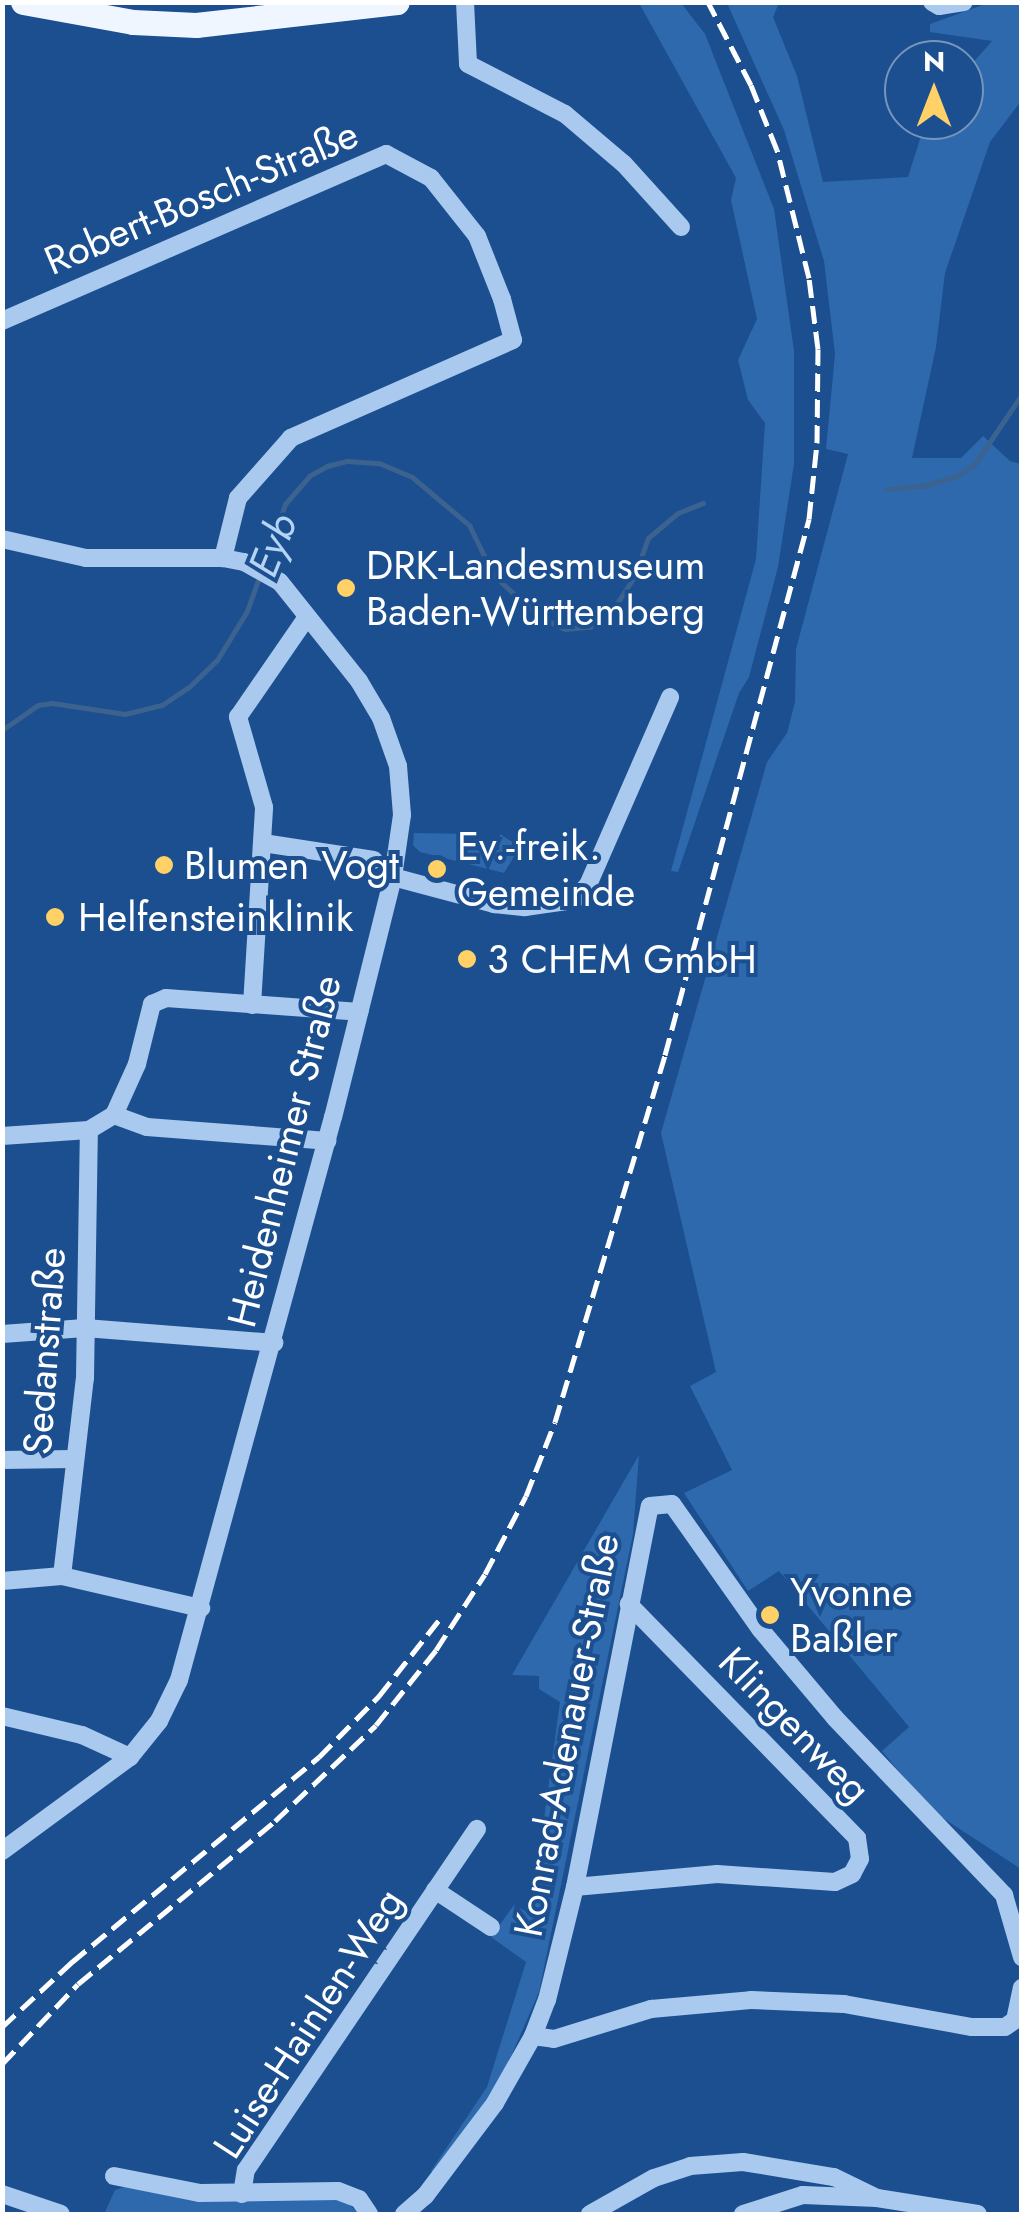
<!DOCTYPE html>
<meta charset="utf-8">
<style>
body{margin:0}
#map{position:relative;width:1024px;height:2217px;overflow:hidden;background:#1b4f8f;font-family:Jost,sans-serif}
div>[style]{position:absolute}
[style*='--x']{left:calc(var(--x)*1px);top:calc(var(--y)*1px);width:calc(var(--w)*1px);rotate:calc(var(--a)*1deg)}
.green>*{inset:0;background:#2e69ad}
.stream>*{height:5px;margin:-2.5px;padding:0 2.5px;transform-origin:2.5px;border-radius:2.5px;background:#3c6290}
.minor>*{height:18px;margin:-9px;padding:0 9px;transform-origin:9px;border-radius:9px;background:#a9c9ee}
.major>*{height:25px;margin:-12.5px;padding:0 12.5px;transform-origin:12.5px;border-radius:12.5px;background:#f0f6ff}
.rail>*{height:5px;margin-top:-2.5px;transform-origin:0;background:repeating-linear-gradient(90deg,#fff 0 18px,transparent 0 26px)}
.dots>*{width:28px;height:28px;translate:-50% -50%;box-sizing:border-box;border:5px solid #1b4f8f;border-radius:50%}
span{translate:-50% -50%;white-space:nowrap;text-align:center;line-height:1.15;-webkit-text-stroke:8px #1b4f8f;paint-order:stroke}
.street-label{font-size:40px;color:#fff}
.poi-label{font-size:40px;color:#fff}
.left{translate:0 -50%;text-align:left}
.water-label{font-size:42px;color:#b5d3f5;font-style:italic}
.frame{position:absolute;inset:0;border:5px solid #fff;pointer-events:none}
.north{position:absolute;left:884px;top:40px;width:100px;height:100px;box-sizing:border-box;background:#1b4f8f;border:2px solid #7695bc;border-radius:50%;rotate:0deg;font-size:28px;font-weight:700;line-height:40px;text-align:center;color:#fff}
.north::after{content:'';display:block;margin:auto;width:35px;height:45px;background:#ffd166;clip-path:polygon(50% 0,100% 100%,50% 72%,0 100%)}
</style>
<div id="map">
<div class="green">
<i style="clip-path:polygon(639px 3px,681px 3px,705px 34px,774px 209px,794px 351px,794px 464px,778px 567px,749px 677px,739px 693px,678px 872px,671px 871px,756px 559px,765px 423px,748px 400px,738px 360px,757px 319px,731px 200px,736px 178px)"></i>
<i style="clip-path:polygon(727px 3px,779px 3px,773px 17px,797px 76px,823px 182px,908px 177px,926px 120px,964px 120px,964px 73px,992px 41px,930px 32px,930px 24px,988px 3px,1021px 3px,1021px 101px,990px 142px,945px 273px,936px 347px,912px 458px,961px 458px,983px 436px,1010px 461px,1021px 464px,1021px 1869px,932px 1811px,882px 1751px,909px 1727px,779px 1571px,748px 1591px,684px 1493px,732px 1470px,690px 1386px,716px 1372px,661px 1133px,767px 762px,787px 733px,795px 702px,796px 649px,848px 454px,826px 449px,835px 354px,824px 261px,784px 130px)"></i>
<i style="clip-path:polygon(414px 833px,473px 834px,474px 850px,499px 850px,500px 834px,520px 847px,504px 873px,420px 852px,413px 845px)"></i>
<i style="clip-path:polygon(639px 1455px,633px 1534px,539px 1992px,503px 2075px,435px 2174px,431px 2171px,487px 2087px,526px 1962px,491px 1937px,514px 1905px,531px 1914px,560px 1702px,539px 1689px,539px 1676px,512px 1675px)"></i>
<i style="clip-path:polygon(124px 2187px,320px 2196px,346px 2201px,359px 2214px,104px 2214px,115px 2190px)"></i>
</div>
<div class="stream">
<i style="--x:887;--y:489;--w:36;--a:-5"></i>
<i style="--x:923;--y:486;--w:33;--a:-16"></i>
<i style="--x:955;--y:477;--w:22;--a:-32"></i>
<i style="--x:974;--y:465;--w:86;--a:-55.9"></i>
<i style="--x:2;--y:730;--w:44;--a:-34.8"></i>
<i style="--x:38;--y:705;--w:14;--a:-8"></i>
<i style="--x:52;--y:703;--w:74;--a:8.6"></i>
<i style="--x:125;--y:714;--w:38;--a:-14"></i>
<i style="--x:162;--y:705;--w:32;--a:-34"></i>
<i style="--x:189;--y:687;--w:39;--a:-44"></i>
<i style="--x:217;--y:660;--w:57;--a:-58.5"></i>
<i style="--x:247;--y:611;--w:114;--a:-70.4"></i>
<i style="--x:285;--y:504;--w:37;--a:-49"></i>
<i style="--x:309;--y:476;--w:21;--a:-29"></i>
<i style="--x:327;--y:466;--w:21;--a:-14"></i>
<i style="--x:347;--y:461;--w:32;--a:4"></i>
<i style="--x:379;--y:463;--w:36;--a:23"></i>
<i style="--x:412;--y:477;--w:75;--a:40.1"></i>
<i style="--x:469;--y:525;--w:57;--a:63.9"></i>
<i style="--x:494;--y:576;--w:62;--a:41.7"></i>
<i style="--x:540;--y:617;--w:28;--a:26"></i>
<i style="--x:565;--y:629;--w:25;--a:-5"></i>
<i style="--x:590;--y:627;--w:21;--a:-29"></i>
<i style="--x:608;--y:617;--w:48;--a:-57"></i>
<i style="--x:634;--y:577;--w:41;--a:-70.3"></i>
<i style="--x:648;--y:538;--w:39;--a:-40"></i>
<i style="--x:678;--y:513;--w:27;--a:-22"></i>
</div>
<div class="minor">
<i style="--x:465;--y:2;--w:62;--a:87.2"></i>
<i style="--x:468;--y:64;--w:109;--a:27.3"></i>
<i style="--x:565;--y:114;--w:77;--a:40.3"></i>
<i style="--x:624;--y:164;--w:85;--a:47.9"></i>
<i style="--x:932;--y:2;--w:8;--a:30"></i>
<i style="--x:939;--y:6;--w:25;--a:-9"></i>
<i style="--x:2;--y:321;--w:419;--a:-23.5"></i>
<i style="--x:386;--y:154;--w:51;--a:28.1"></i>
<i style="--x:431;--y:178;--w:74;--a:51.6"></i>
<i style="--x:477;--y:236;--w:68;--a:68.4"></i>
<i style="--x:502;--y:299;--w:42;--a:75"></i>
<i style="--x:513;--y:340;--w:243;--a:156.2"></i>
<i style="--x:291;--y:438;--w:80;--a:131.5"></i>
<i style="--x:238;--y:498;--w:62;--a:104"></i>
<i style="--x:2;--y:539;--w:86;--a:12.7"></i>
<i style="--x:86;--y:558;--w:137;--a:0"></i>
<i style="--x:223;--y:558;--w:21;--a:11"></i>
<i style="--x:244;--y:562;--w:41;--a:29.1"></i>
<i style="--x:280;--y:582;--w:127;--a:51.4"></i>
<i style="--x:359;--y:681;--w:43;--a:59.3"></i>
<i style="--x:381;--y:718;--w:51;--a:70.5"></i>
<i style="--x:398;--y:766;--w:49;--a:85.3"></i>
<i style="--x:402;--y:815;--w:63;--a:98.3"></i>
<i style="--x:393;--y:877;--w:247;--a:104"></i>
<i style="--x:333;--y:1117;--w:584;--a:105.3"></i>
<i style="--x:179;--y:1680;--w:46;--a:116"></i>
<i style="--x:159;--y:1721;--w:46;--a:128.9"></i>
<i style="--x:130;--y:1757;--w:159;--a:143.7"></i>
<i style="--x:263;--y:843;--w:112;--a:8.7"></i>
<i style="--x:393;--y:877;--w:105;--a:15"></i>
<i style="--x:494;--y:904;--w:31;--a:6"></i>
<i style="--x:525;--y:907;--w:49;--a:-8.1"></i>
<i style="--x:574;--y:900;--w:21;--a:-47"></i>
<i style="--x:588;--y:885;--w:205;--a:-66.4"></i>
<i style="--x:252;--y:1005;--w:198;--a:-86.5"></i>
<i style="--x:264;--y:807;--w:94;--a:-106.1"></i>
<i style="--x:238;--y:717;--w:121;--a:-55.4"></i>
<i style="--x:114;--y:1115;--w:56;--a:-65.7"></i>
<i style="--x:137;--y:1064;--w:62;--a:-76"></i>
<i style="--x:152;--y:1004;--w:15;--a:-23"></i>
<i style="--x:166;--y:998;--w:194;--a:4.1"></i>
<i style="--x:2;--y:1136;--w:87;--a:-3.9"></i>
<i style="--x:89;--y:1130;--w:29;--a:-31"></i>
<i style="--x:114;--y:1115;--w:35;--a:20"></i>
<i style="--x:147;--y:1127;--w:181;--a:4.4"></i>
<i style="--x:2;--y:1334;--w:83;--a:-4.1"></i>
<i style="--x:85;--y:1328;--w:190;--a:4.5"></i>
<i style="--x:2;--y:1460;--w:71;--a:-0.8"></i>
<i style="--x:62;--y:1576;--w:199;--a:-83.4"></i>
<i style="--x:85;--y:1378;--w:248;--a:-89.1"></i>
<i style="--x:2;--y:1581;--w:60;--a:-4.8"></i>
<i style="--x:62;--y:1576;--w:143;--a:13"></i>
<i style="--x:2;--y:1716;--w:82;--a:13.4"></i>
<i style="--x:82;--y:1735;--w:53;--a:24.6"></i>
<i style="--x:575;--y:1887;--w:143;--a:-5.2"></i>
<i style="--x:717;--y:1874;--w:118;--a:3.9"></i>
<i style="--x:835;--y:1882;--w:19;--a:-25"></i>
<i style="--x:852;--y:1874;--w:17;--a:-62"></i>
<i style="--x:860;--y:1859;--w:21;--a:-98"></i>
<i style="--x:857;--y:1838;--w:327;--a:-134.3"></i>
<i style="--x:435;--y:1890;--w:67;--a:33.5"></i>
<i style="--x:533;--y:2036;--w:21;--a:8"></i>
<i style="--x:554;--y:2039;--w:102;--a:-17.2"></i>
<i style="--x:651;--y:2009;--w:100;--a:-5.1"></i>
<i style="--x:751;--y:2000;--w:93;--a:2.5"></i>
<i style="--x:844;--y:2004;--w:130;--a:10.2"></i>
<i style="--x:972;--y:2027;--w:33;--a:0"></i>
<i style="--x:1005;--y:2027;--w:12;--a:-35"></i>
<i style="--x:1015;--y:2020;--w:33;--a:-78"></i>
<i style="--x:114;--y:2176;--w:88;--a:11.2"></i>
<i style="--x:200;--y:2193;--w:138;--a:-0.8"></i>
<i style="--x:338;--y:2191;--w:22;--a:21"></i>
<i style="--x:359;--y:2199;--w:18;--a:56"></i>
<i style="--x:2;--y:2194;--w:62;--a:18.7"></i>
<i style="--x:242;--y:2194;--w:24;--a:-81"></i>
<i style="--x:246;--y:2170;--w:412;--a:-55.9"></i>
<i style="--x:404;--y:2214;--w:28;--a:-41"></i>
<i style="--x:425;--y:2196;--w:116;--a:-53"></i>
<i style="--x:495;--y:2103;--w:77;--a:-60.4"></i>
<i style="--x:533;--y:2036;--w:39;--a:-69"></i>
<i style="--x:547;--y:2000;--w:116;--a:-76.1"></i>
<i style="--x:575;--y:1887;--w:388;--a:-78.9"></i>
<i style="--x:650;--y:1506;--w:22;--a:-5"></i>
<i style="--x:672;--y:1504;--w:154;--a:54.8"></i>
<i style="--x:761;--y:1630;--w:115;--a:49.9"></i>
<i style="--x:835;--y:1718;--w:245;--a:46.3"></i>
<i style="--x:1004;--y:1895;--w:65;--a:73.8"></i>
<i style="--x:590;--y:2214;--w:73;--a:-29.4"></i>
<i style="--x:654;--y:2178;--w:38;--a:-18"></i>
<i style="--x:690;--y:2166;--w:53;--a:-4.3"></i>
<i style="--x:743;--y:2162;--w:92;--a:9.4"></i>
<i style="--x:834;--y:2177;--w:48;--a:26"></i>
<i style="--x:743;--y:2214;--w:63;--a:-17.6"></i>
<i style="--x:803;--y:2195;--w:74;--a:2.3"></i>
<i style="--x:877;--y:2198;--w:102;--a:9"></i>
</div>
<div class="major">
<i style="--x:23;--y:2;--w:112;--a:10.3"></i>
<i style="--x:133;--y:22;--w:63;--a:2.7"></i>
<i style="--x:196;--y:25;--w:202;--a:-6.5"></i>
</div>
<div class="rail">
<i style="--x:2;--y:2027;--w:96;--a:-42.9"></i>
<i style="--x:72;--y:1962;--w:321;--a:-39.7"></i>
<i style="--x:319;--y:1757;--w:86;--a:-45.5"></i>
<i style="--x:379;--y:1696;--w:103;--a:-51.7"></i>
<i style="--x:2;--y:2064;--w:110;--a:-46.5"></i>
<i style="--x:78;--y:1984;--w:256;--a:-39.6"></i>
<i style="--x:275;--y:1821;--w:139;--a:-43.5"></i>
<i style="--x:376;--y:1725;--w:96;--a:-51.3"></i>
<i style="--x:436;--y:1650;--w:90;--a:-57.2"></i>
<i style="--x:485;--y:1574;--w:88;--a:-62.3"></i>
<i style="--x:526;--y:1496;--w:79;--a:-68.6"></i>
<i style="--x:555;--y:1422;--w:383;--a:-73.3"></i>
<i style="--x:665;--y:1055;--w:555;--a:-74.96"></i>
<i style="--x:809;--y:519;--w:76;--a:-84"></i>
<i style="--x:817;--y:443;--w:94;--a:-89.4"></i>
<i style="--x:818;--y:349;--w:72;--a:-97.2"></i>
<i style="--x:809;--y:278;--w:132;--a:-104"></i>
<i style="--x:777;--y:150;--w:70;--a:-111.8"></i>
<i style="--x:751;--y:85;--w:93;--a:-117.4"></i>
</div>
<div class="dots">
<i style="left:346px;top:588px;background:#ffd166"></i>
<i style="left:164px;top:865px;background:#ffd166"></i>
<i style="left:437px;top:869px;background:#ffd166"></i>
<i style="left:55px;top:917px;background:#ffd166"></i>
<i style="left:467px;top:959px;background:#ffd166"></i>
<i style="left:770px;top:1615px;background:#ffd166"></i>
</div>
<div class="street-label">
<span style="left:201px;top:197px;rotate:-23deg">Robert-Bosch-Straße</span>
<span style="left:284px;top:1151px;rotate:-76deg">Heidenheimer Straße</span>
<span style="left:44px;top:1351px;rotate:-86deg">Sedanstraße</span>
<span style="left:795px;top:1725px;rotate:46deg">Klingenweg</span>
<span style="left:566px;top:1735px;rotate:-79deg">Konrad-Adenauer-Straße</span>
<span style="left:308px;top:2023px;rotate:-57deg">Luise-Hainlen-Weg</span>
</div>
<div class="poi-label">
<span class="left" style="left:366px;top:588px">DRK-Landesmuseum<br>Baden-Württemberg</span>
<span class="left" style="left:457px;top:869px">Ev.-freik.<br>Gemeinde</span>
<span class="left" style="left:184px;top:865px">Blumen Vogt</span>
<span class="left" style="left:78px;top:917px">Helfensteinklinik</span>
<span class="left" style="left:487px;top:959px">3 CHEM GmbH</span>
<span class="left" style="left:790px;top:1615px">Yvonne<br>Baßler</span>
</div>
<div class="water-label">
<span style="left:273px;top:545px;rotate:-68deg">Eyb</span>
</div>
<div class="frame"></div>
<div class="north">N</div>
</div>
